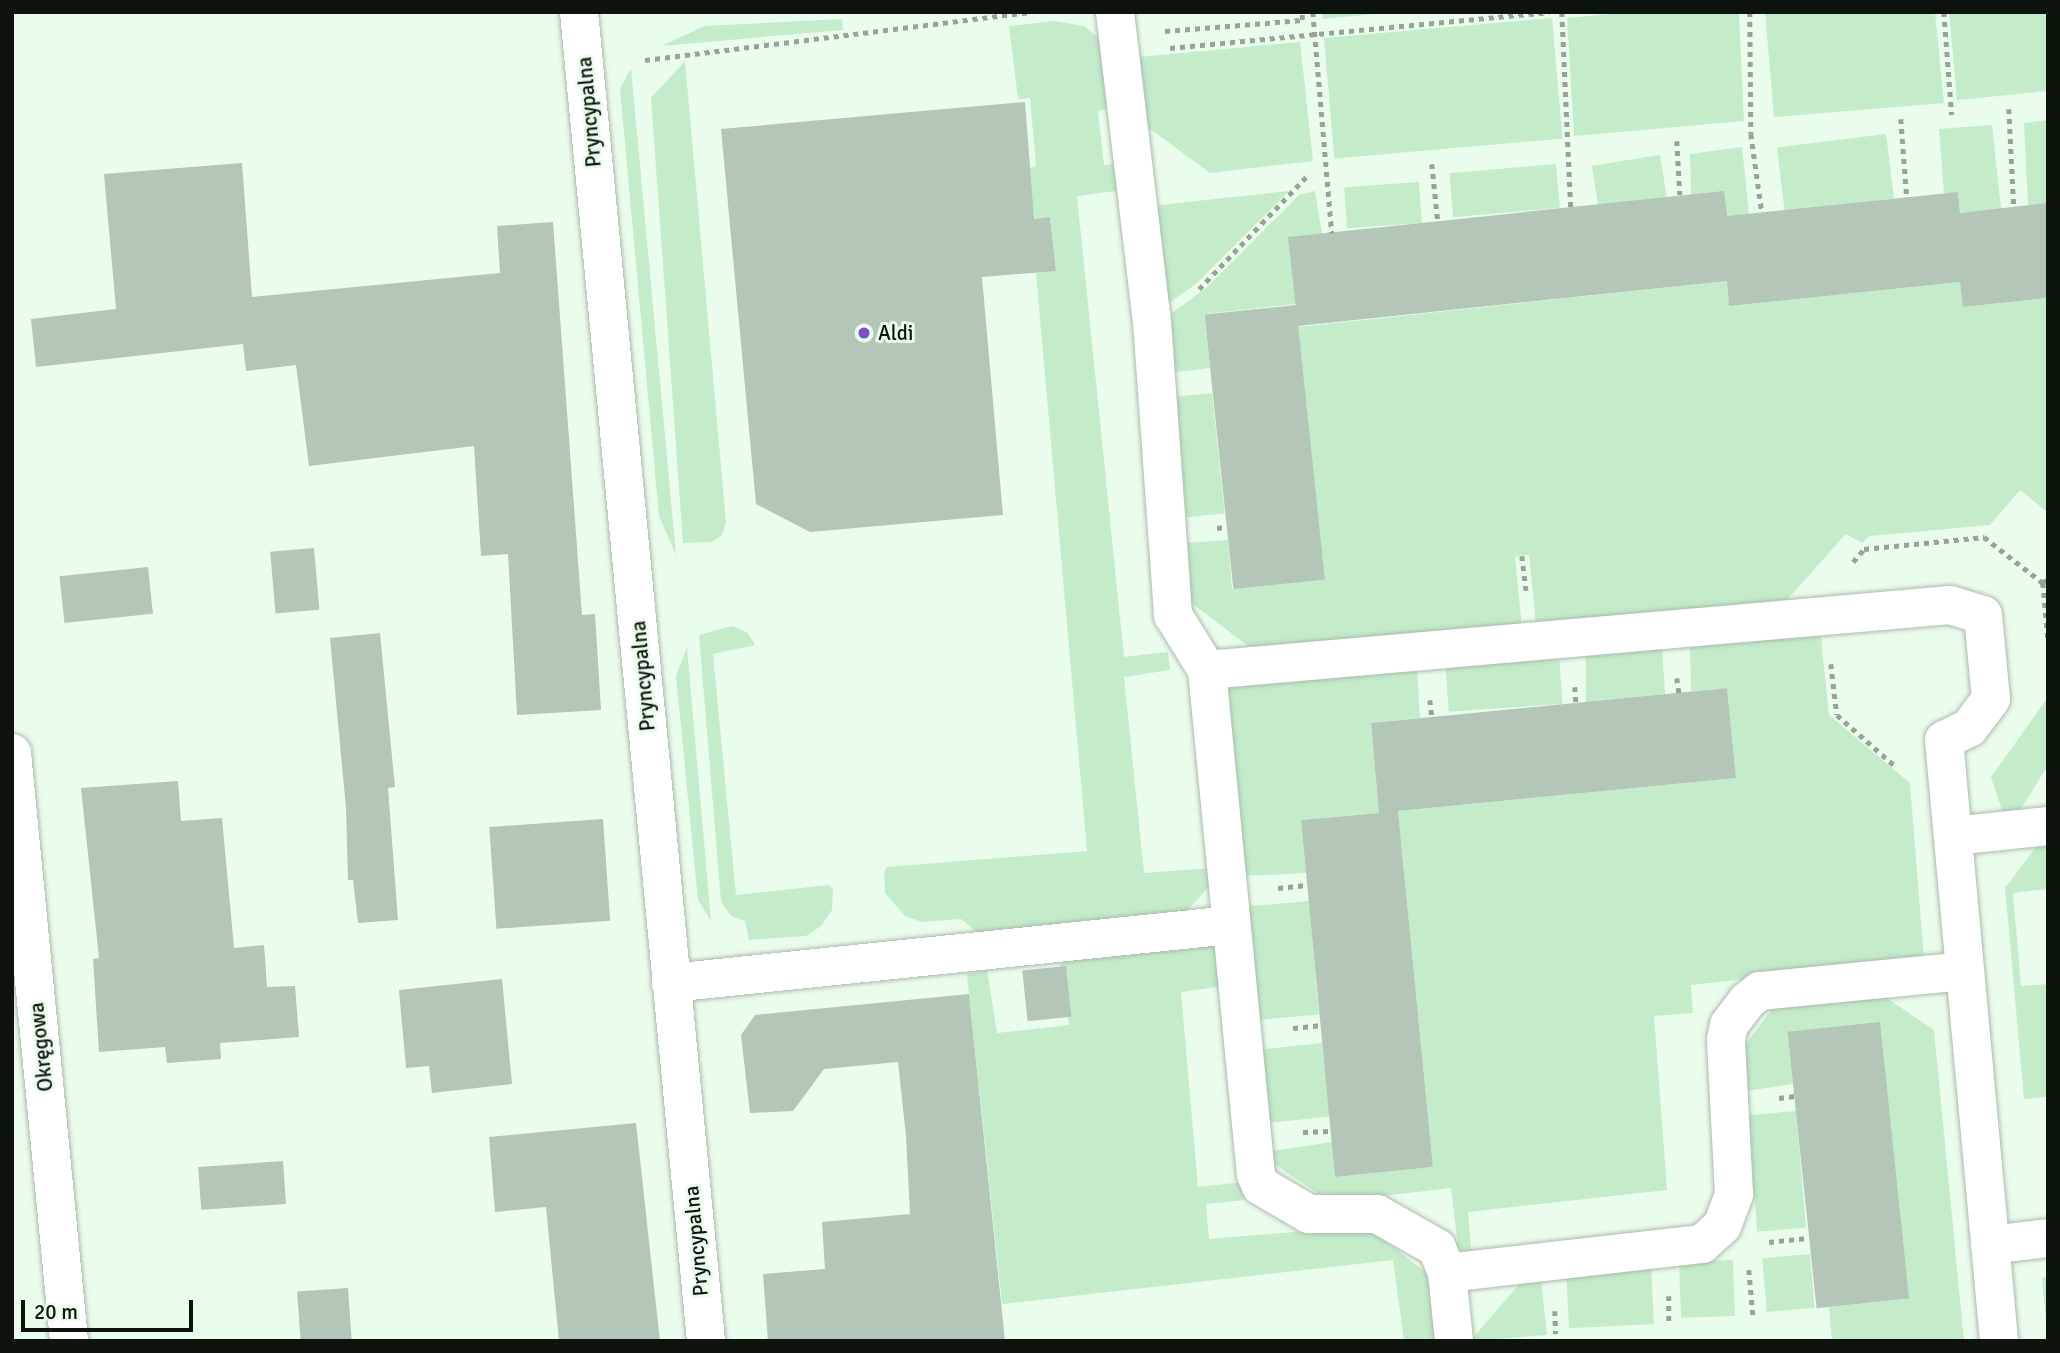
<!DOCTYPE html>
<meta charset="utf-8">
<style>
body{margin:0}
#map{position:relative;width:2060px;height:1353px;overflow:hidden;background:#eafcec;font-family:Signika,sans-serif}
div>[style]{position:absolute}
[style*='--x']{left:calc(var(--x)*1px);top:calc(var(--y)*1px);width:calc(var(--w)*1px);rotate:calc(var(--a)*1deg)}
.green>*{inset:0;background:#c4ecca;transform-origin:0 0}
.building>*{inset:0;background:#b4c6b7;transform-origin:0 0}
.path>*{height:4.5px;margin-top:-2.25px;transform-origin:0;background:repeating-linear-gradient(90deg,#96a497 0 5px,transparent 0 10px)}
.roads{filter:drop-shadow(0 0 2px #aabbac) drop-shadow(0 0 2px #aabbac)}
.minor>*{height:38px;margin:-19px;padding:0 19px;transform-origin:19px;border-radius:19px;background:#fff}
.dots>*{width:19px;height:19px;translate:-50% -50%;box-sizing:border-box;border:4px solid #eafcec;border-radius:50%}
span{translate:-50% -50%;white-space:nowrap;text-align:center;line-height:1.15;-webkit-text-stroke:6px #eafcec;paint-order:stroke}
.street-label{font-size:21px;color:#0d130d}
.poi-label{font-size:21px;color:#0d130d}
.left{translate:0 -50%;text-align:left}
.frame{position:absolute;inset:0;border:14px solid #0d130d;pointer-events:none}
.scale{position:absolute;left:21px;top:1300px;width:172px;height:32px;box-sizing:border-box;border:4px solid #0d130d;border-top:0;padding-left:9px;font-size:21px;line-height:24px;white-space:nowrap;color:#0d130d;-webkit-text-stroke:5px #eafcec;paint-order:stroke}
</style>
<div id="map">
<div class="green">
<i style="clip-path:polygon(1322px 12px,1395px 12px,1323px 19px)"></i>
<i style="clip-path:polygon(1632px 12px,1739px 12px,1744px 121px,1574px 136px,1567px 18px)"></i>
<i style="clip-path:polygon(1765px 12px,1935px 12px,1944px 103px,1774px 117px)"></i>
<i style="clip-path:polygon(1949px 12px,2048px 12px,2048px 91px,1957px 100px)"></i>
<i style="left:1552px;top:18px;width:121px;height:229px;rotate:85deg"></i>
<i style="clip-path:polygon(842px 19px,843px 30px,661px 46px,705px 26px)"></i>
<i style="clip-path:polygon(1055px 21px,1084px 26px,1105px 44px,1113px 108px,1098px 111px,1104px 165px,1120px 163px,1123px 190px,1077px 196px,1124px 657px,1168px 652px,1170px 670px,1124px 677px,1144px 873px,1213px 868px,1214px 881px,1179px 920px,987px 941px,961px 919px,922px 922px,905px 916px,885px 893px,884px 872px,887px 867px,1087px 851px,1036px 273px,1056px 270px,1050px 217px,1031px 219px,1026px 169px,1036px 166px,1030px 98px,1018px 99px,1009px 26px)"></i>
<i style="clip-path:polygon(1300px 42px,1313px 161px,1210px 173px,1142px 123px,1139px 57px)"></i>
<i style="clip-path:polygon(685px 61px,726px 523px,722px 535px,712px 542px,683px 543px,651px 98px)"></i>
<i style="clip-path:polygon(631px 68px,676px 555px,659px 516px,620px 89px)"></i>
<i style="clip-path:polygon(2048px 120px,2048px 204px,2028px 206px,2024px 123px)"></i>
<i style="clip-path:polygon(1992px 125px,2001px 209px,1960px 213px,1958px 193px,1944px 193px,1939px 129px)"></i>
<i style="left:1886px;top:134px;width:65px;height:110px;rotate:83deg"></i>
<i style="clip-path:polygon(1742px 147px,1749px 214px,1727px 216px,1691px 195px,1690px 154px)"></i>
<i style="left:1660px;top:155px;width:43px;height:69px;rotate:81deg"></i>
<i style="left:1556px;top:164px;width:44px;height:107px;rotate:85deg"></i>
<i style="left:1419px;top:182px;width:41px;height:75px;rotate:86deg"></i>
<i style="clip-path:polygon(1289px 191px,1196px 284px,1160px 309px,1151px 215px,1160px 205px)"></i>
<i style="clip-path:polygon(1315px 191px,1322px 234px,1296px 304px,1204px 314px,1210px 368px,1168px 373px,1161px 321px,1206px 288px,1299px 195px)"></i>
<i style="clip-path:polygon(1727px 281px,1729px 306px,1960px 282px,1964px 307px,2048px 298px,2048px 513px,2020px 490px,1990px 525px,1870px 536px,1862px 543px,1846px 534px,1783px 604px,1536px 625px,1529px 555px,1515px 557px,1522px 628px,1260px 655px,1190px 602px,1184px 543px,1228px 540px,1232px 589px,1324px 579px,1298px 327px)"></i>
<i style="left:1212px;top:393px;width:121px;height:38px;rotate:84deg"></i>
<i style="clip-path:polygon(732px 626px,748px 633px,755px 645px,713px 654px,736px 895px,829px 885px,833px 890px,832px 910px,821px 926px,806px 936px,749px 940px,745px 921px,731px 916px,721px 901px,699px 635px)"></i>
<i style="clip-path:polygon(1820px 628px,1829px 715px,1910px 783px,1924px 960px,1691px 985px,1693px 1013px,1654px 1016px,1667px 1190px,1468px 1212px,1472px 1258px,1458px 1247px,1451px 1188px,1331px 1202px,1268px 1160px,1272px 1151px,1332px 1142px,1335px 1177px,1433px 1167px,1398px 811px,1736px 778px,1727px 688px,1691px 691px,1690px 644px)"></i>
<i style="clip-path:polygon(1662px 646px,1665px 694px,1586px 702px,1586px 657px,1592px 651px)"></i>
<i style="clip-path:polygon(687px 647px,711px 921px,698px 900px,676px 676px)"></i>
<i style="left:1559px;top:655px;width:49px;height:114px;rotate:86deg"></i>
<i style="clip-path:polygon(1417px 669px,1420px 718px,1371px 723px,1379px 813px,1301px 820px,1306px 873px,1242px 876px,1226px 695px,1232px 684px)"></i>
<i style="clip-path:polygon(2048px 697px,2048px 765px,2013px 822px,2003px 813px,1991px 777px)"></i>
<i style="clip-path:polygon(2042px 839px,2048px 839px,2048px 889px,2013px 893px,2021px 986px,2048px 984px,2048px 1097px,2024px 1099px,2005px 888px)"></i>
<i style="left:1309px;top:901px;width:114px;height:63px;rotate:85deg"></i>
<i style="clip-path:polygon(1221px 945px,1224px 986px,1181px 992px,1198px 1187px,1244px 1182px,1244px 1200px,1206px 1204px,1209px 1239px,1365px 1226px,1432px 1277px,1438px 1341px,1404px 1341px,1393px 1260px,1002px 1304px,967px 974px,987px 970px,997px 1033px,1069px 1025px,1060px 961px)"></i>
<i style="clip-path:polygon(1878px 992px,1934px 1030px,1964px 1341px,1832px 1341px,1829px 1307px,1906px 1299px,1879px 1023px,1788px 1032px,1793px 1084px,1746px 1091px,1739px 1053px,1776px 1004px)"></i>
<i style="left:1322px;top:1043px;width:74px;height:64px;rotate:84deg"></i>
<i style="left:1796px;top:1111px;width:117px;height:49px;rotate:85deg"></i>
<i style="left:1810px;top:1254px;width:54px;height:48px;rotate:85deg"></i>
<i style="left:1733px;top:1260px;width:56px;height:54px;rotate:88deg"></i>
<i style="left:1651px;top:1266px;width:58px;height:85px;rotate:87deg"></i>
<i style="clip-path:polygon(2048px 1274px,2048px 1340px,2042px 1279px)"></i>
<i style="clip-path:polygon(1541px 1279px,1547px 1335px,1470px 1341px,1523px 1280px)"></i>
</div>
<div class="building">
<i style="clip-path:polygon(1025px 102px,1034px 219px,1050px 217px,1056px 271px,982px 277px,1003px 515px,810px 532px,756px 504px,721px 129px)"></i>
<i style="clip-path:polygon(242px 163px,252px 297px,500px 273px,497px 226px,553px 222px,582px 615px,595px 614px,601px 710px,517px 715px,508px 554px,481px 556px,474px 446px,309px 466px,296px 365px,246px 371px,243px 344px,36px 367px,31px 319px,116px 309px,104px 174px)"></i>
<i style="clip-path:polygon(1724px 191px,1727px 216px,1958px 192px,1960px 213px,2048px 203px,2048px 298px,1963px 307px,1960px 282px,1729px 306px,1727px 281px,1298px 326px,1288px 237px)"></i>
<i style="left:1296px;top:305px;width:276px;height:92px;rotate:84deg"></i>
<i style="left:314px;top:548px;width:62px;height:44px;rotate:85deg"></i>
<i style="left:148px;top:567px;width:47px;height:89px;rotate:84deg"></i>
<i style="clip-path:polygon(380px 633px,395px 787px,388px 788px,398px 920px,358px 923px,353px 880px,348px 880px,346px 808px,330px 638px)"></i>
<i style="clip-path:polygon(1727px 688px,1736px 778px,1398px 811px,1433px 1167px,1335px 1177px,1301px 820px,1379px 813px,1371px 723px)"></i>
<i style="clip-path:polygon(178px 781px,181px 821px,222px 818px,234px 948px,264px 945px,267px 987px,295px 986px,299px 1037px,220px 1043px,221px 1059px,167px 1063px,165px 1047px,99px 1052px,93px 959px,99px 958px,81px 788px)"></i>
<i style="left:603px;top:819px;width:102px;height:114px;rotate:86deg"></i>
<i style="left:1066px;top:966px;width:51px;height:44px;rotate:84deg"></i>
<i style="clip-path:polygon(502px 979px,512px 1084px,432px 1093px,429px 1066px,406px 1068px,399px 990px)"></i>
<i style="clip-path:polygon(969px 994px,1005px 1341px,768px 1341px,763px 1274px,825px 1269px,822px 1222px,910px 1214px,906px 1136px,898px 1062px,824px 1069px,793px 1111px,750px 1113px,741px 1035px,755px 1015px)"></i>
<i style="left:1880px;top:1022px;width:278px;height:93px;rotate:84deg"></i>
<i style="clip-path:polygon(636px 1123px,660px 1341px,559px 1341px,546px 1207px,495px 1212px,489px 1137px)"></i>
<i style="left:283px;top:1161px;width:43px;height:85px;rotate:86deg"></i>
<i style="left:348px;top:1288px;width:53px;height:51px;rotate:86deg"></i>
</div>
<div class="path">
<i style="--x:1313;--y:12;--w:222;--a:85.1"></i>
<i style="--x:1562;--y:12;--w:195;--a:87.4"></i>
<i style="--x:1750;--y:12;--w:122;--a:89.5"></i>
<i style="--x:1751;--y:134;--w:79;--a:82"></i>
<i style="--x:1944;--y:12;--w:103;--a:85.6"></i>
<i style="--x:1165;--y:31;--w:137;--a:-4.6"></i>
<i style="--x:1302;--y:20;--w:8;--a:-90"></i>
<i style="--x:1170;--y:48;--w:381;--a:-5.4"></i>
<i style="--x:645;--y:60;--w:389;--a:-7.1"></i>
<i style="--x:2009;--y:109;--w:99;--a:87.1"></i>
<i style="--x:1901;--y:119;--w:79;--a:85.7"></i>
<i style="--x:1677;--y:141;--w:54;--a:86.8"></i>
<i style="--x:1432;--y:164;--w:58;--a:84.1"></i>
<i style="--x:1199;--y:289;--w:156;--a:-46.3"></i>
<i style="--x:1217;--y:528;--w:9;--a:-6"></i>
<i style="--x:1522;--y:556;--w:35;--a:83"></i>
<i style="--x:1853;--y:562;--w:17;--a:-50"></i>
<i style="--x:1864;--y:549;--w:121;--a:-5.7"></i>
<i style="--x:1984;--y:537;--w:75;--a:37.9"></i>
<i style="--x:2043;--y:583;--w:7;--a:-45"></i>
<i style="--x:2043;--y:583;--w:55;--a:84.8"></i>
<i style="--x:1831;--y:664;--w:51;--a:83.3"></i>
<i style="--x:1837;--y:715;--w:76;--a:41.3"></i>
<i style="--x:1677;--y:678;--w:15;--a:82"></i>
<i style="--x:1575;--y:687;--w:16;--a:86"></i>
<i style="--x:1430;--y:700;--w:16;--a:83"></i>
<i style="--x:1278;--y:888;--w:29;--a:-6"></i>
<i style="--x:1293;--y:1028;--w:27;--a:-6"></i>
<i style="--x:1779;--y:1098;--w:16;--a:-7"></i>
<i style="--x:1303;--y:1132;--w:28;--a:-2"></i>
<i style="--x:1769;--y:1242;--w:39;--a:-6"></i>
<i style="--x:1749;--y:1270;--w:45;--a:84.9"></i>
<i style="--x:1669;--y:1296;--w:27;--a:90"></i>
<i style="--x:1555;--y:1311;--w:23;--a:88"></i>
</div>
<div class="roads">
<div class="minor">
<i style="--x:579;--y:12;--w:1335;--a:84.54"></i>
<i style="--x:1115;--y:12;--w:311;--a:83.2"></i>
<i style="--x:1152;--y:321;--w:295;--a:85.9"></i>
<i style="--x:1173;--y:615;--w:65;--a:58.3"></i>
<i style="--x:1207;--y:670;--w:507;--a:84.46"></i>
<i style="--x:1256;--y:1175;--w:12;--a:66"></i>
<i style="--x:1261;--y:1186;--w:56;--a:30.3"></i>
<i style="--x:1309;--y:1214;--w:68;--a:0"></i>
<i style="--x:1377;--y:1214;--w:69;--a:29.5"></i>
<i style="--x:1437;--y:1248;--w:27;--a:68"></i>
<i style="--x:1447;--y:1273;--w:68;--a:84.1"></i>
<i style="--x:1207;--y:670;--w:746;--a:-5"></i>
<i style="--x:1950;--y:605;--w:34;--a:17"></i>
<i style="--x:1983;--y:615;--w:84;--a:84.6"></i>
<i style="--x:1991;--y:699;--w:36;--a:127"></i>
<i style="--x:1969;--y:728;--w:28;--a:154"></i>
<i style="--x:1944;--y:740;--w:604;--a:84.77"></i>
<i style="--x:12;--y:753;--w:591;--a:84.46"></i>
<i style="--x:1953;--y:836;--w:96;--a:-6"></i>
<i style="--x:671;--y:983;--w:563;--a:-5.91"></i>
<i style="--x:1990;--y:1245;--w:58;--a:-6.9"></i>
<i style="--x:1447;--y:1273;--w:257;--a:-6.5"></i>
<i style="--x:1702;--y:1244;--w:27;--a:-42"></i>
<i style="--x:1722;--y:1226;--w:34;--a:-69"></i>
<i style="--x:1734;--y:1194;--w:154;--a:-93"></i>
<i style="--x:1726;--y:1040;--w:15;--a:-79"></i>
<i style="--x:1729;--y:1025;--w:30;--a:-53"></i>
<i style="--x:1747;--y:1001;--w:16;--a:-38"></i>
<i style="--x:1760;--y:991;--w:206;--a:-5.6"></i>
</div>
</div>
<div class="dots">
<i style="left:864px;top:333px;background:#7c4bc3"></i>
</div>
<div class="street-label">
<span style="left:589px;top:112px;rotate:-95deg">Pryncypalna</span>
<span style="left:643px;top:676px;rotate:-95deg">Pryncypalna</span>
<span style="left:41px;top:1047px;rotate:-96deg">Okręgowa</span>
<span style="left:696px;top:1241px;rotate:-95deg">Pryncypalna</span>
</div>
<div class="poi-label">
<span class="left" style="left:878px;top:333px">Aldi</span>
</div>
<div class="frame"></div>
<div class="scale">20 m</div>
</div>
